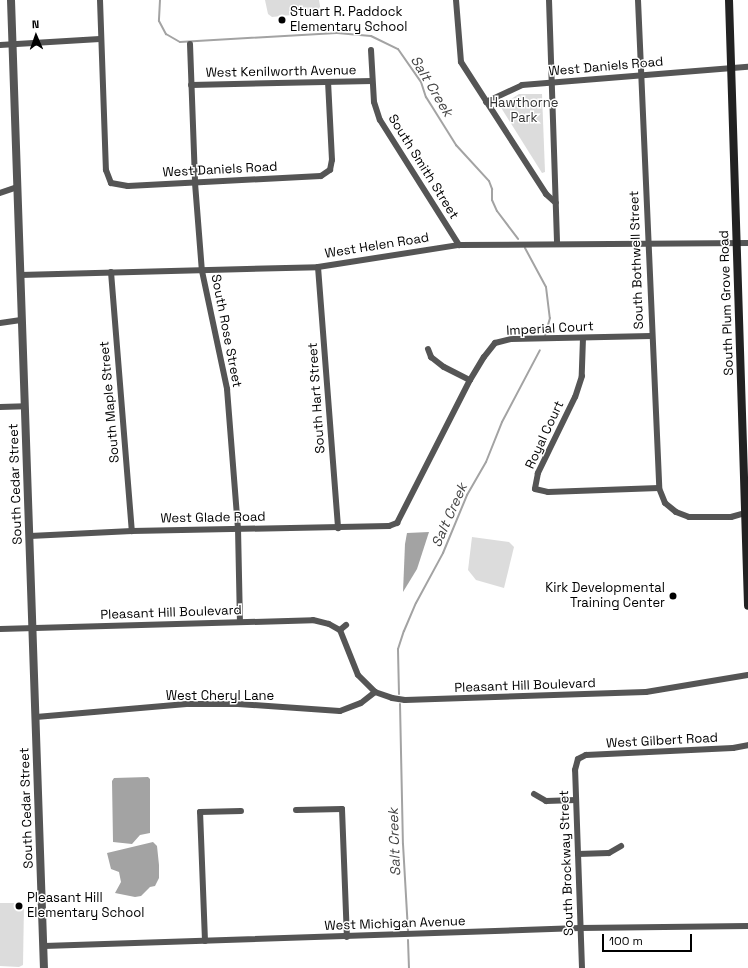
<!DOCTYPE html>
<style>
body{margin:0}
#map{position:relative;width:748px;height:968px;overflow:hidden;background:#fff;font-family:"Space Grotesk",sans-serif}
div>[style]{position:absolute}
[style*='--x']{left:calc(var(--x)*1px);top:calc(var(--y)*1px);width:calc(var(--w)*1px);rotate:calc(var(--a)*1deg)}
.green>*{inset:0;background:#dcdcdc}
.water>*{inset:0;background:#a3a3a3}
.stream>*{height:2px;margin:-1px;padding:0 1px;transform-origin:1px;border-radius:1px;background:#a3a3a3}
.minor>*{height:6px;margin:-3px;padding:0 3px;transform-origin:3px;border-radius:3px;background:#555}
.tertiary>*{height:8px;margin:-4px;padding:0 4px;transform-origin:4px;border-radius:4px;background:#555}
.secondary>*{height:8px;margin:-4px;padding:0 4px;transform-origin:4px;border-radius:4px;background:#222}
.dots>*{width:11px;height:11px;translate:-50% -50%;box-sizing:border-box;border:2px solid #fff;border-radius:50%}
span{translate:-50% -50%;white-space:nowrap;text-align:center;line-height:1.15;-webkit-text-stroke:3px #fff;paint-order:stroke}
.poi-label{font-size:13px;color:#000}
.left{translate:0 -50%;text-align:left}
.right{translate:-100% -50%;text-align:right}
.street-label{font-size:13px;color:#000}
.park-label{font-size:13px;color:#333}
.water-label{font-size:14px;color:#444;font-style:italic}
.north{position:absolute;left:16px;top:16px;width:40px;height:40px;-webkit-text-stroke:3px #fff;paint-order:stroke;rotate:358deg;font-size:11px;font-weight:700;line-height:16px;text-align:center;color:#000}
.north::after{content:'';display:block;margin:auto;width:14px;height:18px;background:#000;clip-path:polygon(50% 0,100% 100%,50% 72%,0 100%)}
.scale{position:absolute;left:602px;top:934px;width:90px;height:18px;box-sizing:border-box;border:2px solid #000;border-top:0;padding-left:5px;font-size:12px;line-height:14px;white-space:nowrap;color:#000;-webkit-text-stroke:3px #fff;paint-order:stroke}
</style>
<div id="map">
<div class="green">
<i style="clip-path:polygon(265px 0,319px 0,321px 12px,272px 17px,268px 14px)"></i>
<i style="clip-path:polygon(519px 94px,542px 94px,545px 172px,542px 173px,500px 106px)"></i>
<i style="clip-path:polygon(472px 537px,509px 542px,514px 547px,504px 588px,476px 580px,468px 570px)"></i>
<i style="clip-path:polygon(0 903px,24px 903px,23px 965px,19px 967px,0 966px)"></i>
</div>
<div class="water">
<i style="clip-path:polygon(429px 532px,417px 569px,403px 592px,405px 544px,407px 533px)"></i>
<i style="clip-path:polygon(148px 777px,150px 779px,150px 833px,140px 835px,132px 844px,113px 842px,112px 781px,114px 778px)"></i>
<i style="clip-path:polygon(153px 842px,157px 846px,159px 865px,159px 878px,155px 886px,150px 887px,141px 896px,135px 897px,115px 893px,121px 882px,119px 872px,111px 869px,107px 853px)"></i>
</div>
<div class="stream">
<i style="--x:160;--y:0;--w:21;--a:93"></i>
<i style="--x:159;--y:21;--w:15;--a:62"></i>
<i style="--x:166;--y:34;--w:16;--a:30"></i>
<i style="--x:180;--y:42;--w:157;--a:-3.3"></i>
<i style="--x:337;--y:33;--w:34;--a:5"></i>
<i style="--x:371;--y:36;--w:30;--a:26"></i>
<i style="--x:398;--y:49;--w:40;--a:55.1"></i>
<i style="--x:421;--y:82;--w:16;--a:72"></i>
<i style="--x:426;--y:97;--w:57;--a:58"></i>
<i style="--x:456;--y:145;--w:49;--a:47.5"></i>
<i style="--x:489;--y:181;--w:9;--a:69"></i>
<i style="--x:492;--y:189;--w:11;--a:90"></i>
<i style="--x:492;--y:200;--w:12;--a:66"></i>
<i style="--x:497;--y:211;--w:35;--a:53"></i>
<i style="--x:525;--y:248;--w:44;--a:61.7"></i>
<i style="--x:546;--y:287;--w:31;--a:83"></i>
<i style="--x:550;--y:318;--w:18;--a:106"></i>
<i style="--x:399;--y:694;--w:45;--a:-91.3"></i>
<i style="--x:398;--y:649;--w:19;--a:-72"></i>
<i style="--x:404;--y:631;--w:30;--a:-67"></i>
<i style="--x:416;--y:603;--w:57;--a:-61.6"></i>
<i style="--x:443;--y:553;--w:63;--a:-67.5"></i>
<i style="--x:467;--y:495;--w:38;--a:-60"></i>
<i style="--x:486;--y:462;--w:43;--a:-68.2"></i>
<i style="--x:502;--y:422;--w:81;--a:-62.2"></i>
<i style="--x:400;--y:704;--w:140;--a:88.8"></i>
<i style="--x:403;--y:844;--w:87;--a:86.7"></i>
<i style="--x:408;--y:940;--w:28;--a:88"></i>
</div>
<div class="minor">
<i style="--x:100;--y:0;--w:170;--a:88"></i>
<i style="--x:106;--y:170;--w:14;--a:69"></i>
<i style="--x:111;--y:183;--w:17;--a:10"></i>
<i style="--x:128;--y:186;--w:193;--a:-3"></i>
<i style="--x:321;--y:176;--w:11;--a:-34"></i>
<i style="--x:330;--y:170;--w:10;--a:-79"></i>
<i style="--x:332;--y:160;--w:78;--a:-92.9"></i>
<i style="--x:456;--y:0;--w:62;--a:85.4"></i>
<i style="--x:461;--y:62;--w:157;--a:57.2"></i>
<i style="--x:546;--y:194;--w:13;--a:42"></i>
<i style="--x:549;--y:0;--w:243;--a:88.1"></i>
<i style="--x:638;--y:0;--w:488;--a:87.5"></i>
<i style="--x:659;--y:488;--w:16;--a:68"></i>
<i style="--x:665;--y:503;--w:14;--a:39"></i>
<i style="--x:676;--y:512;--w:14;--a:21"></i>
<i style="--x:689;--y:517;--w:42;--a:0"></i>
<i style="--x:731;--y:517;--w:18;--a:-16"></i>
<i style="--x:190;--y:44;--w:139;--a:87.9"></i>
<i style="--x:195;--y:183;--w:88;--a:85.5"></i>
<i style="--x:202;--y:271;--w:121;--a:78"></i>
<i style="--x:227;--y:389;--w:139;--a:85.5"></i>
<i style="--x:238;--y:528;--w:93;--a:88.8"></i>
<i style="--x:0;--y:45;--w:100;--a:-3.4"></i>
<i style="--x:371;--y:50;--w:52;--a:86.7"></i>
<i style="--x:374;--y:102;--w:19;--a:72"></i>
<i style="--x:380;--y:120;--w:148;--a:57.7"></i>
<i style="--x:191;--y:85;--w:181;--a:-1.3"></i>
<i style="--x:486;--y:102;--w:40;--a:-25"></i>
<i style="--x:522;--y:85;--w:227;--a:-4.6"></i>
<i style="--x:0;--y:193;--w:18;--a:-19"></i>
<i style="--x:318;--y:267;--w:262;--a:85.6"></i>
<i style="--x:111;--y:272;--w:260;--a:85.4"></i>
<i style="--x:20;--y:275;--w:298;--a:-1.5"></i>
<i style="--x:318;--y:267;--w:143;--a:-8.9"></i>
<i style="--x:459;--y:245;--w:289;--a:-0.4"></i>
<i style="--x:0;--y:323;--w:21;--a:-8"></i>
<i style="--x:583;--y:338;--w:38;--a:92"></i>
<i style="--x:582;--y:376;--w:22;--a:108"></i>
<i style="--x:575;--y:397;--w:85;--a:116"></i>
<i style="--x:538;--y:473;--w:16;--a:101"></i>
<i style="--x:535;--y:489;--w:13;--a:13"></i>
<i style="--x:548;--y:492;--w:111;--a:-2.1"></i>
<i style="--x:428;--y:349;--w:9;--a:69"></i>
<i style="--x:431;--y:357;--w:16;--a:38"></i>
<i style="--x:444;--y:367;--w:29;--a:27"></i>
<i style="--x:0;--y:407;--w:25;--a:-2"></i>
<i style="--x:30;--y:536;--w:102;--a:-2.8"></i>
<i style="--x:132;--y:531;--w:257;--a:-1.1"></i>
<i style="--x:389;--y:526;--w:9;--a:-21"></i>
<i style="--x:397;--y:523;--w:161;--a:-63"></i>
<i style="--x:470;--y:380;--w:27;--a:-59"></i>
<i style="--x:484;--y:357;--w:18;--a:-52"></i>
<i style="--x:495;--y:343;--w:16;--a:-14"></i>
<i style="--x:511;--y:339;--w:140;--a:-1.2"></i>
<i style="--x:0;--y:629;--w:313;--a:-1.6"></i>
<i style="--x:313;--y:620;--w:16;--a:14"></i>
<i style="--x:329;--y:624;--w:13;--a:29"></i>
<i style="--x:340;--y:630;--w:48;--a:68.2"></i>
<i style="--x:358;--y:675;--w:24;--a:45"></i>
<i style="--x:375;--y:692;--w:18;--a:19"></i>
<i style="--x:392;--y:698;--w:13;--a:9"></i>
<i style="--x:405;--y:700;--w:241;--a:-1.9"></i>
<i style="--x:646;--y:692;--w:103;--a:-9.5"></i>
<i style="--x:340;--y:630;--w:8;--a:-40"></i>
<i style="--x:36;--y:717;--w:154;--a:-4.9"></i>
<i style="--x:189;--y:704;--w:49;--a:0"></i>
<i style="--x:238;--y:704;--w:102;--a:3.9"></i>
<i style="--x:340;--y:711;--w:22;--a:-21"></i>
<i style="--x:361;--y:703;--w:18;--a:-38"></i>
<i style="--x:534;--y:794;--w:14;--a:30"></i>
<i style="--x:546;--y:801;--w:30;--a:-2"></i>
<i style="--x:296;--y:810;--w:46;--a:-1.2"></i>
<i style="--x:342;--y:809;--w:128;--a:87.8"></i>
<i style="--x:578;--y:854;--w:31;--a:-2"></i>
<i style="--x:609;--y:853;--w:14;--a:-30"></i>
<i style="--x:205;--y:941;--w:129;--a:-92.2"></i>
<i style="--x:200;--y:812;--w:41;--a:-1.4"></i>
<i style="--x:44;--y:946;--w:536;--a:-1.92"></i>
<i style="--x:580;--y:928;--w:168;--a:-0.7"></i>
<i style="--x:582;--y:968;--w:198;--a:-92"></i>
<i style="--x:575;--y:770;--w:11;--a:-75"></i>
<i style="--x:578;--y:759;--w:9;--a:-27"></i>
<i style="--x:586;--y:755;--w:147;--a:-2.7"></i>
<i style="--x:733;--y:748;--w:15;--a:-11"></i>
</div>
<div class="tertiary">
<i style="--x:11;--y:0;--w:969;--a:88.05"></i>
</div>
<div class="secondary">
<i style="--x:729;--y:0;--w:606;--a:88.2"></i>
</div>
<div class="dots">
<i style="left:282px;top:20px;background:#000"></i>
<i style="left:673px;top:596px;background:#000"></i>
<i style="left:19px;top:906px;background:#000"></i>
</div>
<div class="poi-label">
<span class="left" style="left:290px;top:20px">Stuart R. Paddock<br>Elementary School</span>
<span class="right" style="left:665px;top:596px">Kirk Developmental<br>Training Center</span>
<span class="left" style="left:27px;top:906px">Pleasant Hill<br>Elementary School</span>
</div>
<div class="street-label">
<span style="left:606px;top:67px;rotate:-5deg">West Daniels Road</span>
<span style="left:281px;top:72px;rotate:-1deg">West Kenilworth Avenue</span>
<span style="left:423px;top:167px;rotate:58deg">South Smith Street</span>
<span style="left:220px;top:170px;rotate:-3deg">West Daniels Road</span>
<span style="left:377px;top:246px;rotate:-9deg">West Helen Road</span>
<span style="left:637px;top:260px;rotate:-92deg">South Bothwell Street</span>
<span style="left:727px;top:303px;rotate:-92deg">South Plum Grove Road</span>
<span style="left:550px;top:329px;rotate:-3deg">Imperial Court</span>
<span style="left:226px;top:331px;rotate:79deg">South Rose Street</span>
<span style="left:317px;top:398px;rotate:-94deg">South Hart Street</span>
<span style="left:110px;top:402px;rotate:-95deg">South Maple Street</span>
<span style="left:545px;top:435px;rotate:-65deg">Royal Court</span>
<span style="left:16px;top:484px;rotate:-92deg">South Cedar Street</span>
<span style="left:213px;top:518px;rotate:-1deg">West Glade Road</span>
<span style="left:171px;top:613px;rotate:-2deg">Pleasant Hill Boulevard</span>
<span style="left:525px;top:686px;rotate:-2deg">Pleasant Hill Boulevard</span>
<span style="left:220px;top:696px">West Cheryl Lane</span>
<span style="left:662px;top:741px;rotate:-3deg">West Gilbert Road</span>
<span style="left:27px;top:808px;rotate:-92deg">South Cedar Street</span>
<span style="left:567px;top:863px;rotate:-92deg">South Brockway Street</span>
<span style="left:395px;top:924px;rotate:-2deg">West Michigan Avenue</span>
</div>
<div class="park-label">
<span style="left:524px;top:111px">Hawthorne<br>Park</span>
</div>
<div class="water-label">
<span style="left:432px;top:86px;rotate:59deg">Salt Creek</span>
<span style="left:449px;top:515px;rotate:-66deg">Salt Creek</span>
<span style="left:394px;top:842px;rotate:-92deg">Salt Creek</span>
</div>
<div class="north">N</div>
<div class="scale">100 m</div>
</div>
